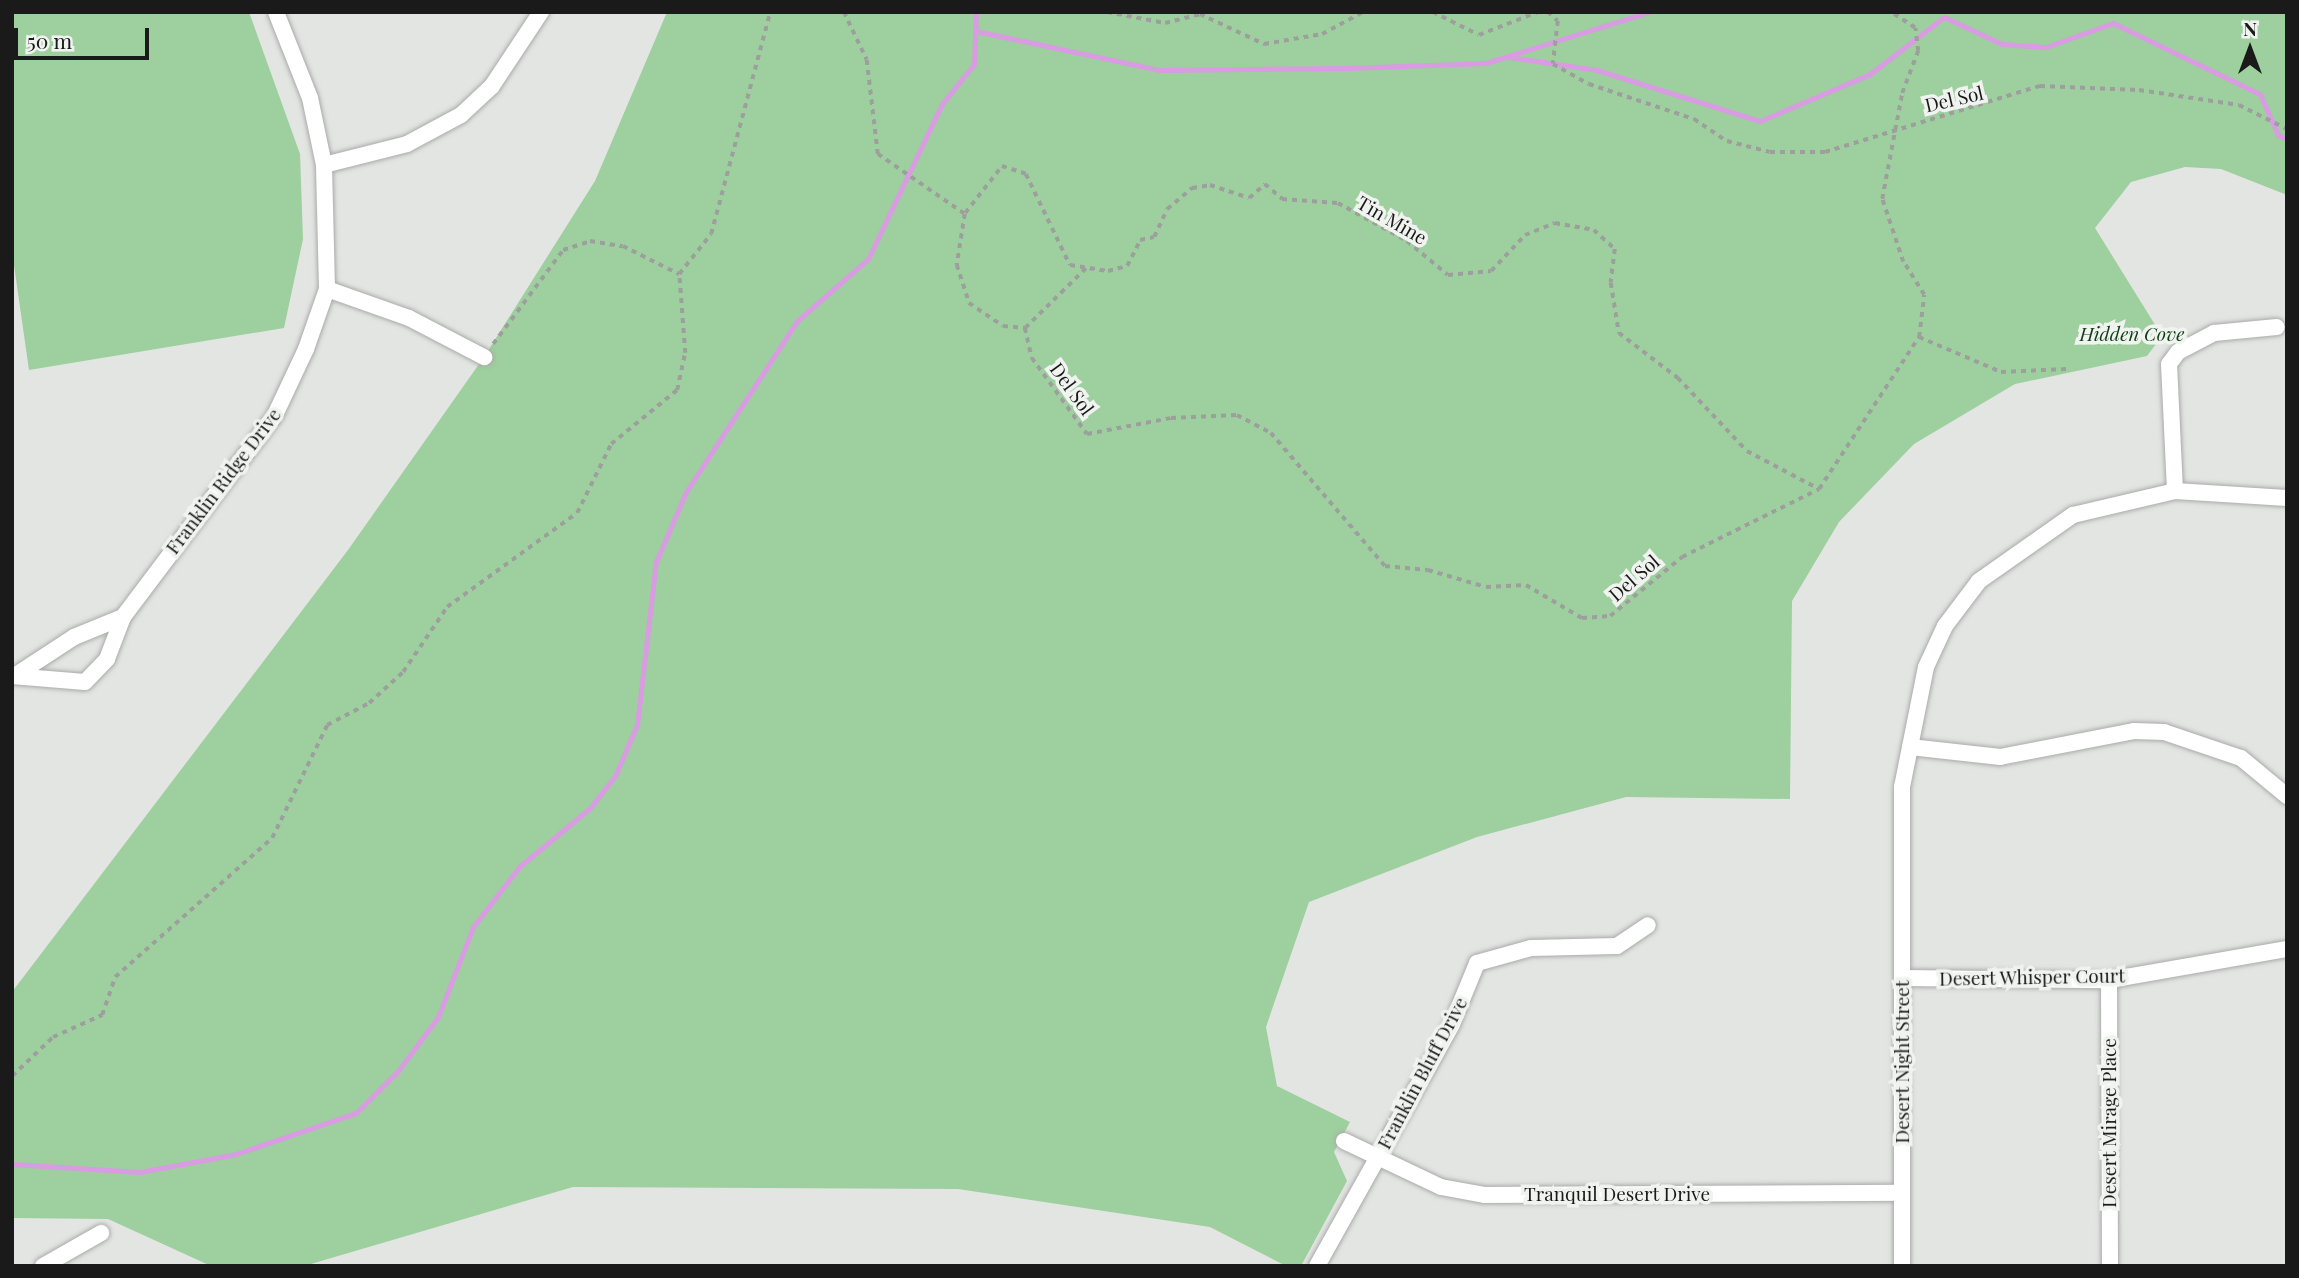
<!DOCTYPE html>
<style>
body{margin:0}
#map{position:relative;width:2299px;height:1278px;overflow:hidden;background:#e3e5e3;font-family:"Playfair Display",serif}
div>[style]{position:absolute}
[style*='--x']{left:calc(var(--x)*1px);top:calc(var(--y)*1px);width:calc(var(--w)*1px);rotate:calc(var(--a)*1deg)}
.green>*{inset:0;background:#9ecf9e}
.stream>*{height:5px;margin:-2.5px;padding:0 2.5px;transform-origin:2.5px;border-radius:2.5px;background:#d99be1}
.path>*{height:3.5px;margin-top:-1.75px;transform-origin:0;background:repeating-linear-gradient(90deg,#9d9f9d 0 5px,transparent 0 10px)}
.roads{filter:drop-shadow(0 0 2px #a9aba9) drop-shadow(0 0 2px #a9aba9)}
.minor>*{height:16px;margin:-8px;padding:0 8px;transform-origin:8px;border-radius:8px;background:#fff}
span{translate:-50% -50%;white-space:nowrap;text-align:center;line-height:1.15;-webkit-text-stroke:7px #f0f3f0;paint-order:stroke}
.street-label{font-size:19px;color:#191a19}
.park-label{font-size:19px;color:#0e3f13;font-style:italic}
.frame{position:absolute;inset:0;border:14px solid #191a19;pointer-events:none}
.north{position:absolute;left:2215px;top:14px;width:70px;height:70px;-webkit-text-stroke:5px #f0f3f0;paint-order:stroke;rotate:0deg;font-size:19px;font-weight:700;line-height:28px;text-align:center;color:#191a19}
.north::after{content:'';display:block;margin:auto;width:24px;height:32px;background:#191a19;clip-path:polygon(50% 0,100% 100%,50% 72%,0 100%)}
.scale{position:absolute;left:14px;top:28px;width:135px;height:32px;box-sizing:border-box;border:4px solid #191a19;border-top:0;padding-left:9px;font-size:21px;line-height:24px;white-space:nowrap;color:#191a19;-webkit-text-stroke:5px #f0f3f0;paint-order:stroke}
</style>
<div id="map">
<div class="green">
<i style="clip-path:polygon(12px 12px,249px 12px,300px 154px,303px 239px,284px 328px,29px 370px,12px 251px)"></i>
<i style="clip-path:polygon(667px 12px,2287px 12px,2287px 195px,2221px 169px,2185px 167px,2131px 182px,2095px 228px,2162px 336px,2147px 356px,2015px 384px,1914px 444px,1839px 522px,1792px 601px,1790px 799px,1626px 797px,1477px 837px,1309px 902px,1266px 1027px,1277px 1086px,1350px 1122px,1334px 1152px,1347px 1181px,1301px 1266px,1286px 1266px,1210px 1227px,958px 1189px,573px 1187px,304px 1266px,211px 1266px,108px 1219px,12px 1218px,12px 992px,348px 550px,484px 357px,595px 181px)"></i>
</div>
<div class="stream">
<i style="--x:976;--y:31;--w:188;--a:12"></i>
<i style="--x:1160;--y:70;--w:186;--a:-0.6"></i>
<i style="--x:1346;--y:68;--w:140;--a:-2"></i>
<i style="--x:1486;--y:63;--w:171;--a:-17.4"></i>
<i style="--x:1509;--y:57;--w:89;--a:8.4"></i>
<i style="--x:1597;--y:70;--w:171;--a:17.4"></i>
<i style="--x:1760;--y:121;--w:120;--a:-23.1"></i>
<i style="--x:1870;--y:74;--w:93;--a:-37.6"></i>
<i style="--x:1944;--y:17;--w:64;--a:25"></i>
<i style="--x:2002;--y:44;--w:44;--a:3.9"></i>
<i style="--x:2046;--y:47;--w:71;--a:-19.7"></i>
<i style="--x:2113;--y:23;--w:163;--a:25.8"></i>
<i style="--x:2260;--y:94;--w:45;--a:66.3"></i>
<i style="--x:2278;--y:135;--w:10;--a:24"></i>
<i style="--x:12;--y:1164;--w:128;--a:3.6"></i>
<i style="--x:140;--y:1172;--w:98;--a:-10.6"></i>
<i style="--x:236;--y:1154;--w:127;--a:-18.9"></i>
<i style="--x:356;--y:1113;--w:59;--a:-45"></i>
<i style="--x:398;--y:1071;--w:67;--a:-53.5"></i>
<i style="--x:438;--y:1017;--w:97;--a:-68.7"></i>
<i style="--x:473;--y:927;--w:76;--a:-52.5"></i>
<i style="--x:519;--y:867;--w:92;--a:-39.7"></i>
<i style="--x:590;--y:808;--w:41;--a:-52"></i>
<i style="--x:615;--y:776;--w:56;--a:-66.7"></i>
<i style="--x:637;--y:725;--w:164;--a:-83.4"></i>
<i style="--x:656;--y:562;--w:76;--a:-66.8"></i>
<i style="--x:686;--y:492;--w:204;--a:-57"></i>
<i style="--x:797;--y:321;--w:94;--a:-41.1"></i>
<i style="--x:868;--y:259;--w:172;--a:-64.5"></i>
<i style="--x:942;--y:104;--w:51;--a:-51.3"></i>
<i style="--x:974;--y:64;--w:52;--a:-87.8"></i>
</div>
<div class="path">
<i style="--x:844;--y:12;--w:53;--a:64.4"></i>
<i style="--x:867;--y:60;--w:95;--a:83.3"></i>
<i style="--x:878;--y:154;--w:106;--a:34.6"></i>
<i style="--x:965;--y:214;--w:52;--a:98.9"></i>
<i style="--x:957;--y:265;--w:40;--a:72"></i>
<i style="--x:969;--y:303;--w:41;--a:34.1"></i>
<i style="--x:1003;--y:326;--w:22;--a:5"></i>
<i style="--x:1025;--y:328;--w:31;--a:77"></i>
<i style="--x:1032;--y:358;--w:94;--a:54.1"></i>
<i style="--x:1087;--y:434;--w:86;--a:-10.8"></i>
<i style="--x:1171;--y:418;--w:66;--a:-2.6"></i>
<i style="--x:1237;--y:415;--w:38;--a:28"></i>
<i style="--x:1271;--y:433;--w:175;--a:49.4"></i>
<i style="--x:1385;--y:566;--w:43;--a:5.3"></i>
<i style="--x:1428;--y:570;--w:60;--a:16.3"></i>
<i style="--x:1486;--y:587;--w:40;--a:-2.9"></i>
<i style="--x:1526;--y:585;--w:65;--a:30.5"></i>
<i style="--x:1582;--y:618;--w:28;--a:-4"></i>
<i style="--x:1610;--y:616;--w:93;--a:-39.3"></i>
<i style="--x:1682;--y:557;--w:153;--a:-26.4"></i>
<i style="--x:1819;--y:489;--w:182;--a:-56.7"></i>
<i style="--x:1919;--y:337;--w:42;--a:-83.2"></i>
<i style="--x:1924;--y:295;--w:39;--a:-122"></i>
<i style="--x:1903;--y:262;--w:66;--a:-108.4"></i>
<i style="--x:1882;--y:199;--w:108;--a:-79.3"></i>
<i style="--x:1902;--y:93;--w:45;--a:-69.1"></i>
<i style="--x:1918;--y:51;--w:23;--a:-97"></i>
<i style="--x:1915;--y:28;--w:30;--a:-147"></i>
<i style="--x:1107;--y:12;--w:59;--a:10.7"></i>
<i style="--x:1165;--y:23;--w:36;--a:-14"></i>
<i style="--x:1200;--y:14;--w:71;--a:25.1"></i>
<i style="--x:1264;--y:44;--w:59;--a:-9.8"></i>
<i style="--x:1322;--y:34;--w:47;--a:-28.2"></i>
<i style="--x:1433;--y:12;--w:51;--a:26.6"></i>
<i style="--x:1479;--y:35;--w:63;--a:-21.3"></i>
<i style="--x:1548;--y:12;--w:13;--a:42"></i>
<i style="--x:1558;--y:21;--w:43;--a:96.6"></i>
<i style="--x:1553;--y:64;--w:41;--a:29.1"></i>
<i style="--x:1589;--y:84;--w:111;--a:18.4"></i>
<i style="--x:1694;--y:119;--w:40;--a:34"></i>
<i style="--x:1727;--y:141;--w:44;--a:14.3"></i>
<i style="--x:1770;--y:152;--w:55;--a:0"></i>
<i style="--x:1825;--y:152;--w:225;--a:-17.1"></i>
<i style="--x:2040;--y:86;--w:99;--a:2.3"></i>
<i style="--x:2139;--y:90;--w:101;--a:8.5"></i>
<i style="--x:2239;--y:105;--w:54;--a:26.6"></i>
<i style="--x:965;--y:213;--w:60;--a:-51.8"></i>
<i style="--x:1002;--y:166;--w:25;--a:18"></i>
<i style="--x:1026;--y:174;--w:101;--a:64.2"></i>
<i style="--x:1070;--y:265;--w:38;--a:9"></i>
<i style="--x:1108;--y:271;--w:20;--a:-15"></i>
<i style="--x:1127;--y:266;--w:29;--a:-63"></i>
<i style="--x:1140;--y:240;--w:14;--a:-12"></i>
<i style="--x:1154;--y:237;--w:31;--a:-65"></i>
<i style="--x:1167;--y:209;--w:33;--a:-40"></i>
<i style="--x:1192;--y:188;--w:18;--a:-9"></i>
<i style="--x:1210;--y:185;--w:41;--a:18.4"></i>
<i style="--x:1249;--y:198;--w:21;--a:-41"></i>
<i style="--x:1265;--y:184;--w:23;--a:41"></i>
<i style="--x:1282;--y:199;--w:56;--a:4.1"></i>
<i style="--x:1338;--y:203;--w:79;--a:28.8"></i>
<i style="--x:1407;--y:241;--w:53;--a:39.7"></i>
<i style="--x:1448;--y:275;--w:43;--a:-5.3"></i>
<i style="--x:1491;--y:271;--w:50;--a:-46.6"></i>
<i style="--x:1525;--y:235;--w:32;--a:-22"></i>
<i style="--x:1555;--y:223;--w:40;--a:10"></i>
<i style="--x:1594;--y:230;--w:28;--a:42"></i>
<i style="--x:1615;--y:249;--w:34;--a:97"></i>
<i style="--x:1611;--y:283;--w:51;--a:80.9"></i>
<i style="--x:1619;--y:333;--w:74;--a:37.3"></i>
<i style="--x:1678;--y:378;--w:100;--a:46.6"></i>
<i style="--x:1747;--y:451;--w:81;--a:27.8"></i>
<i style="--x:1025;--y:328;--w:86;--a:-44.5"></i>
<i style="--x:1919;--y:337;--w:89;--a:23.1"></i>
<i style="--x:2001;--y:372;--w:66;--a:-2.6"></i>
<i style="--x:493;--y:344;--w:117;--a:-53.3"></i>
<i style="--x:563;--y:250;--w:28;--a:-18"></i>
<i style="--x:590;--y:241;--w:33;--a:9"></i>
<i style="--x:623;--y:246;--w:63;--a:26.6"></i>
<i style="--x:12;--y:1076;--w:57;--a:-43.6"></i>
<i style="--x:53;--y:1037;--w:54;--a:-24.2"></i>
<i style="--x:102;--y:1015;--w:40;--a:-71.1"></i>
<i style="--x:115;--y:977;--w:210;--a:-41.5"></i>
<i style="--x:272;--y:838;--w:126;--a:-64"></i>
<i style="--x:327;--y:725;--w:47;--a:-27.6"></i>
<i style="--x:369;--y:703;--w:46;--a:-42.4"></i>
<i style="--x:403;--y:672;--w:78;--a:-55.9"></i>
<i style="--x:447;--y:607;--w:160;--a:-35.9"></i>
<i style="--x:577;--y:513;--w:77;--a:-63.8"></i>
<i style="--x:611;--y:444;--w:85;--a:-39.3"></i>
<i style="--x:677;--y:390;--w:38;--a:-78"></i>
<i style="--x:685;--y:353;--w:79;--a:-94.3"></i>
<i style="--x:679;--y:274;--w:51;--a:-51.3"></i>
<i style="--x:711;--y:234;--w:230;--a:-75.1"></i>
</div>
<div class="roads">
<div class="minor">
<i style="--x:324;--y:165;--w:86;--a:-14.2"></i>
<i style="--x:407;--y:144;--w:61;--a:-28.2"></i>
<i style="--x:461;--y:115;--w:42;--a:-43.1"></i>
<i style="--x:492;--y:86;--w:89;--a:-56.5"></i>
<i style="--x:327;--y:289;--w:87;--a:19.5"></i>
<i style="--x:409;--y:318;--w:85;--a:27.5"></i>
<i style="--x:2175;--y:491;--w:127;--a:-92.7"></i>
<i style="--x:2169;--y:364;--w:15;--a:-53"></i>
<i style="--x:2178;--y:352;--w:41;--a:-27.8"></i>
<i style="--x:2214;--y:333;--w:63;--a:-5.4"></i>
<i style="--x:16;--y:675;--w:69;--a:-33.2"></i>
<i style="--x:74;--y:637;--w:53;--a:-22.2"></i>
<i style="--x:12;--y:676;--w:73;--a:4.7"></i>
<i style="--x:85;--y:682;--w:32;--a:-46"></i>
<i style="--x:107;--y:659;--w:45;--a:-69.1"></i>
<i style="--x:123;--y:617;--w:253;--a:-53"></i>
<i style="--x:275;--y:415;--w:73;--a:-64.8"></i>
<i style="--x:306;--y:349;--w:64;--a:-70.7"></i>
<i style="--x:327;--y:289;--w:124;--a:-91.4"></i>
<i style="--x:324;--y:165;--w:68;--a:-101.8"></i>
<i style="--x:310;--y:98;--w:92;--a:-111.6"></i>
<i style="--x:1910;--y:747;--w:91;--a:6.3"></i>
<i style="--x:2000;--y:757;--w:136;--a:-11"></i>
<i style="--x:2134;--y:731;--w:30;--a:2"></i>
<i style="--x:2164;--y:732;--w:81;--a:18.7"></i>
<i style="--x:2241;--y:758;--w:60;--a:39.6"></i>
<i style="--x:1902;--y:978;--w:207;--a:0.6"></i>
<i style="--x:2109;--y:980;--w:181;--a:-9.9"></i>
<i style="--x:2109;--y:980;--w:286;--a:89.8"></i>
<i style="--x:1344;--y:1141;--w:107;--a:25.4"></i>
<i style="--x:1441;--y:1187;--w:45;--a:10.3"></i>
<i style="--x:1485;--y:1195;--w:417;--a:-0.3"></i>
<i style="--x:43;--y:1266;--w:67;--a:-29.6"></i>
<i style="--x:1317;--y:1266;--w:277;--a:-60.8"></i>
<i style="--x:1452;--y:1024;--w:66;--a:-67.7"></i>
<i style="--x:1477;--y:963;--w:56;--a:-15.5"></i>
<i style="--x:1531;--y:948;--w:86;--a:-1.3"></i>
<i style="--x:1617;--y:946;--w:37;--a:-34"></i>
<i style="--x:1902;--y:1266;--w:479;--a:-90"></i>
<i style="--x:1902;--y:787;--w:122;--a:-78.7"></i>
<i style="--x:1926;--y:667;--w:45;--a:-65.1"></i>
<i style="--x:1945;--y:626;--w:56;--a:-52.9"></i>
<i style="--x:1979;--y:581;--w:115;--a:-35.1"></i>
<i style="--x:2073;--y:515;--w:105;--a:-13.2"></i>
<i style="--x:2175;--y:491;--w:112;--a:3.6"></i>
</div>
</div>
<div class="street-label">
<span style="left:1954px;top:99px;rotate:-13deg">Del Sol</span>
<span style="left:1392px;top:220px;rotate:30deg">Tin Mine</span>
<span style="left:1072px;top:389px;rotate:54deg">Del Sol</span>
<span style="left:223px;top:481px;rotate:-53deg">Franklin Ridge Drive</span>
<span style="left:1634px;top:578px;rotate:-41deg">Del Sol</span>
<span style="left:2032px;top:977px;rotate:-1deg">Desert Whisper Court</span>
<span style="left:1902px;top:1062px;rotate:-90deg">Desert Night Street</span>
<span style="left:1422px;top:1073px;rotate:-62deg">Franklin Bluff Drive</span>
<span style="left:2109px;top:1123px;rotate:-90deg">Desert Mirage Place</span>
<span style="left:1617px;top:1194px">Tranquil Desert Drive</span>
</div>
<div class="park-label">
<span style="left:2132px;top:334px">Hidden Cove</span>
</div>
<div class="frame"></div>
<div class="north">N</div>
<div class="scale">50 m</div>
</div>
